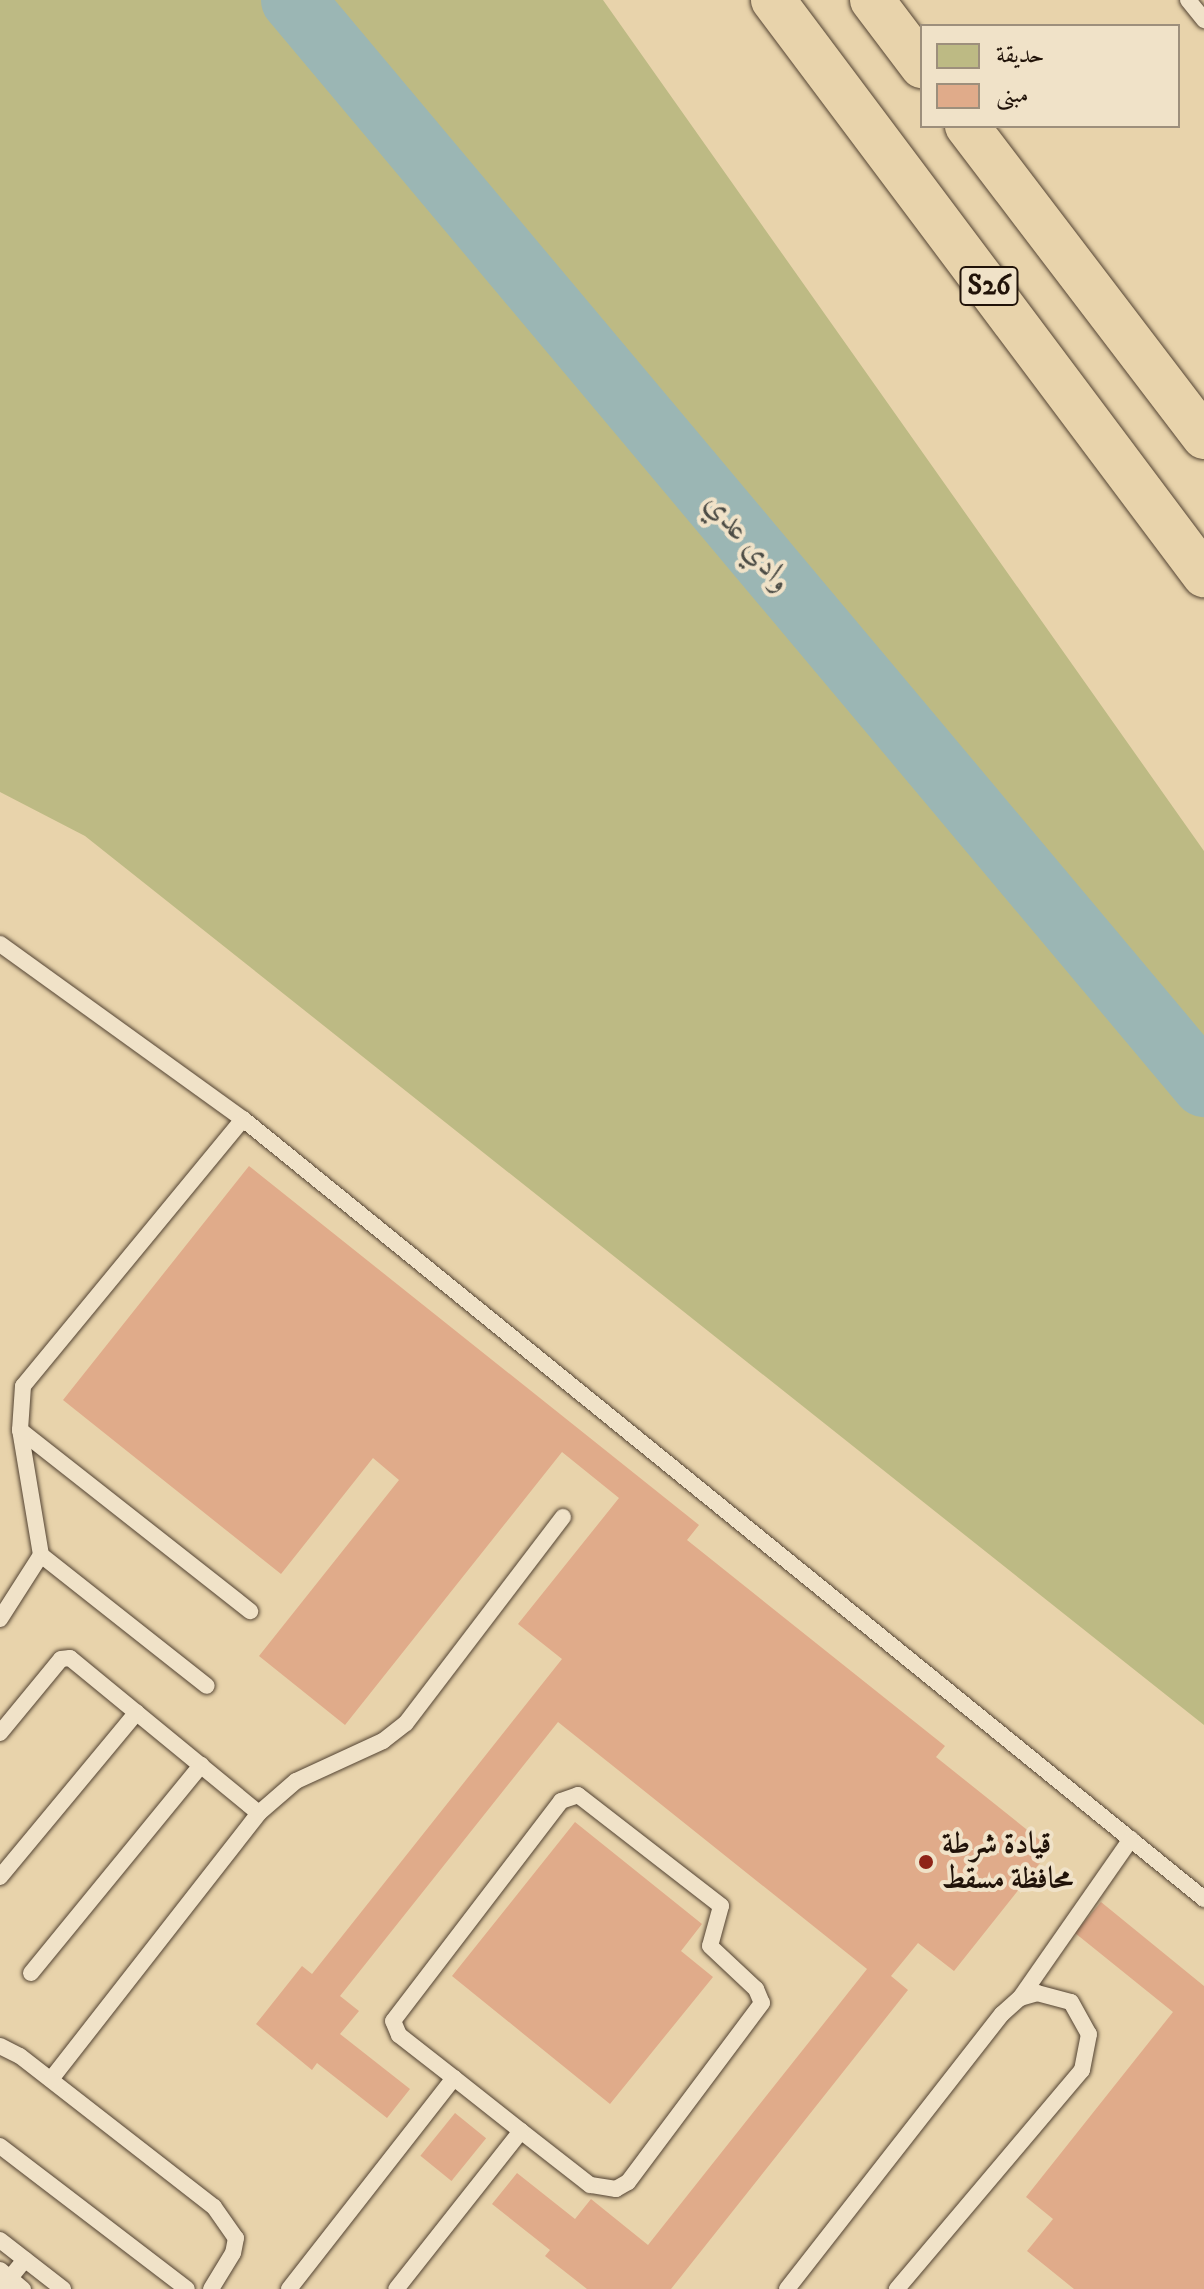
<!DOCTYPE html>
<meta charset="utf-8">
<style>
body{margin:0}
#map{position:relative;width:1204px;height:2289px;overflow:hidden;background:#e8d3ab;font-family:"IM FELL DW Pica",Amiri,serif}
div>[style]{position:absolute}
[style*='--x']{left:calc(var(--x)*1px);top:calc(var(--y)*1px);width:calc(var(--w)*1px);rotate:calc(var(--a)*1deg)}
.green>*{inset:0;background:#bdba84}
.river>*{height:64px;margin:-32px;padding:0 32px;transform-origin:32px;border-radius:32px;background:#9bb6b4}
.building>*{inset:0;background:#e0ab8a;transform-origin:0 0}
.roads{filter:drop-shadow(0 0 2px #534332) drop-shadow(0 0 2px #534332)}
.lane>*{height:16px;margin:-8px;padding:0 8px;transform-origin:8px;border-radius:8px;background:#f0e2c8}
.highway>*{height:44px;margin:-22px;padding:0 22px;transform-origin:22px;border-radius:22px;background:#e8d3ab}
.dots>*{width:22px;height:22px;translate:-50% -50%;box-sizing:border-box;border:4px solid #f0e2c8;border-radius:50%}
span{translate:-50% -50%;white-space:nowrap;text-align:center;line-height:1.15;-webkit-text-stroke:8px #f0e2c8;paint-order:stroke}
.shield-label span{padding:2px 6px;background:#f0e2c8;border:2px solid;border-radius:6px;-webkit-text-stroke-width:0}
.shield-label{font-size:28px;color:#211309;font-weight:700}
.poi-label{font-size:30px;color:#211309;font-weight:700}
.left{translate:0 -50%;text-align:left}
.water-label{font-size:32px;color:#4c4c45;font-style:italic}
.legend{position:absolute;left:920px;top:24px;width:260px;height:104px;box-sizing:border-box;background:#f0e2c8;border:2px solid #9d8f7c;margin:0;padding:10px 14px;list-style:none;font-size:24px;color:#211309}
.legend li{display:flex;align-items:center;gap:16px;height:40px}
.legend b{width:40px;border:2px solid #9d8f7c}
</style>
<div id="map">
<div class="green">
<i style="clip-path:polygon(0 0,603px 0,1204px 851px,1204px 1725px,85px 836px,0 792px)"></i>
</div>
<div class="river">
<i style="--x:293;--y:0;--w:1417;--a:49.98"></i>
</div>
<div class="building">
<i style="clip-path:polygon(249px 1166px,699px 1525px,687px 1540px,945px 1746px,936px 1757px,1051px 1849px,954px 1971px,918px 1943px,891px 1976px,908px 1990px,671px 2289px,587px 2289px,545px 2256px,550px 2250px,492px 2204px,517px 2173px,575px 2219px,591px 2199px,648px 2245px,867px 1969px,558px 1722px,340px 1996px,359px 2011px,340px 2034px,410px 2089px,387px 2118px,317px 2063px,312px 2070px,256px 2024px,302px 1966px,312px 1974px,562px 1659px,518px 1624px,619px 1498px,562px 1452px,345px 1725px,259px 1656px,399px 1480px,373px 1458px,281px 1574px,63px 1400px)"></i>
<i style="clip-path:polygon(575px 1822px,702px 1924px,681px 1951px,713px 1977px,610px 2104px,452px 1976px)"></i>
<i style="clip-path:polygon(1101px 1902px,1204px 1986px,1204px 2289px,1074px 2289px,1027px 2251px,1053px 2219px,1026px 2197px,1173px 2012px,1075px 1933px)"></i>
<i style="left:455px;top:2113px;width:40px;height:55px;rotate:39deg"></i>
</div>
<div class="roads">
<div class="lane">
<i style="--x:1188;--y:0;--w:26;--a:51"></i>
<i style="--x:0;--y:944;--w:299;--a:35.8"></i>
<i style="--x:243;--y:1119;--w:1238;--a:39.06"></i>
<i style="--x:20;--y:1430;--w:293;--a:38.2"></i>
<i style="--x:41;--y:1555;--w:211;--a:38.3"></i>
<i style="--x:0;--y:1619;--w:76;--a:-57.4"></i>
<i style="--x:41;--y:1555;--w:127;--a:-99.5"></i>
<i style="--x:20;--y:1430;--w:44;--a:-86.1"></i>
<i style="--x:23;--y:1386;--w:346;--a:-50.5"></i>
<i style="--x:0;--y:1733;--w:96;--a:-50.5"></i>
<i style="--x:61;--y:1659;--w:9;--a:-6"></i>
<i style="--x:70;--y:1658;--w:244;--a:39.4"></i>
<i style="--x:259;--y:1813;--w:338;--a:128"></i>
<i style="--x:259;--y:1813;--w:49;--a:-40.9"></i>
<i style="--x:296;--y:1781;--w:96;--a:-24.7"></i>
<i style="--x:383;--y:1741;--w:29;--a:-38"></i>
<i style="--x:406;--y:1723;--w:259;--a:-52.7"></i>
<i style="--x:0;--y:1877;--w:214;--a:-50.3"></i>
<i style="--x:31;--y:1973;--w:269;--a:-50.7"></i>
<i style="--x:1020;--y:1998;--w:194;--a:-55.1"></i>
<i style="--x:0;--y:2046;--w:22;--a:27"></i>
<i style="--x:20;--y:2056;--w:246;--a:37.9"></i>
<i style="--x:214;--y:2207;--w:38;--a:55"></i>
<i style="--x:236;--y:2238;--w:15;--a:101"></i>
<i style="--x:233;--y:2253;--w:42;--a:121.4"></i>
<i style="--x:454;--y:2078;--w:70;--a:-142"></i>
<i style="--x:399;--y:2035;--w:15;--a:-113"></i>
<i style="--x:393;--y:2021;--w:277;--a:-52.6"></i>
<i style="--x:561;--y:1801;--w:18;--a:-19"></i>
<i style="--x:578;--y:1795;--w:181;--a:37.8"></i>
<i style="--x:721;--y:1906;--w:41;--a:105.4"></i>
<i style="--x:710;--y:1946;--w:63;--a:43.1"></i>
<i style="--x:756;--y:1989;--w:15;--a:67"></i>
<i style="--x:762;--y:2003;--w:224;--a:126.8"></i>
<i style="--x:628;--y:2182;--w:14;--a:150"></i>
<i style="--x:616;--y:2189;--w:26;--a:-171"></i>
<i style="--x:590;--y:2185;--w:88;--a:-142"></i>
<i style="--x:0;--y:2146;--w:235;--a:37.4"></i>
<i style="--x:0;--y:2240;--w:80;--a:37.9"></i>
<i style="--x:0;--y:2270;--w:30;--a:40"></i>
<i style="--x:1;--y:2289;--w:38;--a:-51"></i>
<i style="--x:289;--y:2289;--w:268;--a:-52"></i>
<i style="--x:454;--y:2078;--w:85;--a:38.3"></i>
<i style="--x:521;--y:2131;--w:201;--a:128.3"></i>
<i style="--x:787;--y:2289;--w:349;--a:-52"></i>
<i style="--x:1002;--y:2014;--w:24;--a:-42"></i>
<i style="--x:1020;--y:1998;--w:18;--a:-16"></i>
<i style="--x:1037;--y:1993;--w:35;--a:15"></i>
<i style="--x:1071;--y:2002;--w:37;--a:61"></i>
<i style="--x:1089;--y:2034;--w:37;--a:101"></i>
<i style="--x:1082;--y:2070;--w:287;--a:130.2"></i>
</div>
<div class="highway">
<i style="--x:773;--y:0;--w:719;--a:53.15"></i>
<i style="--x:872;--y:0;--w:83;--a:52.9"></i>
<i style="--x:967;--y:126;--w:391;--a:52.7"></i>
</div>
</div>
<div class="dots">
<i style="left:926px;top:1862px;background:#8f2418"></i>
</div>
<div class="shield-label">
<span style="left:989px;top:286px">S26</span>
</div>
<div class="poi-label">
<span class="left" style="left:942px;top:1862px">قيادة شرطة<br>محافظة مسقط</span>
</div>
<div class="water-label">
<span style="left:748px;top:543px;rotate:50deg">وادي عدي</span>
</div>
<ul class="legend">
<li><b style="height:22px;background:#bdba84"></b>حديقة</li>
<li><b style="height:22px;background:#e0ab8a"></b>مبنى</li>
</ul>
</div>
